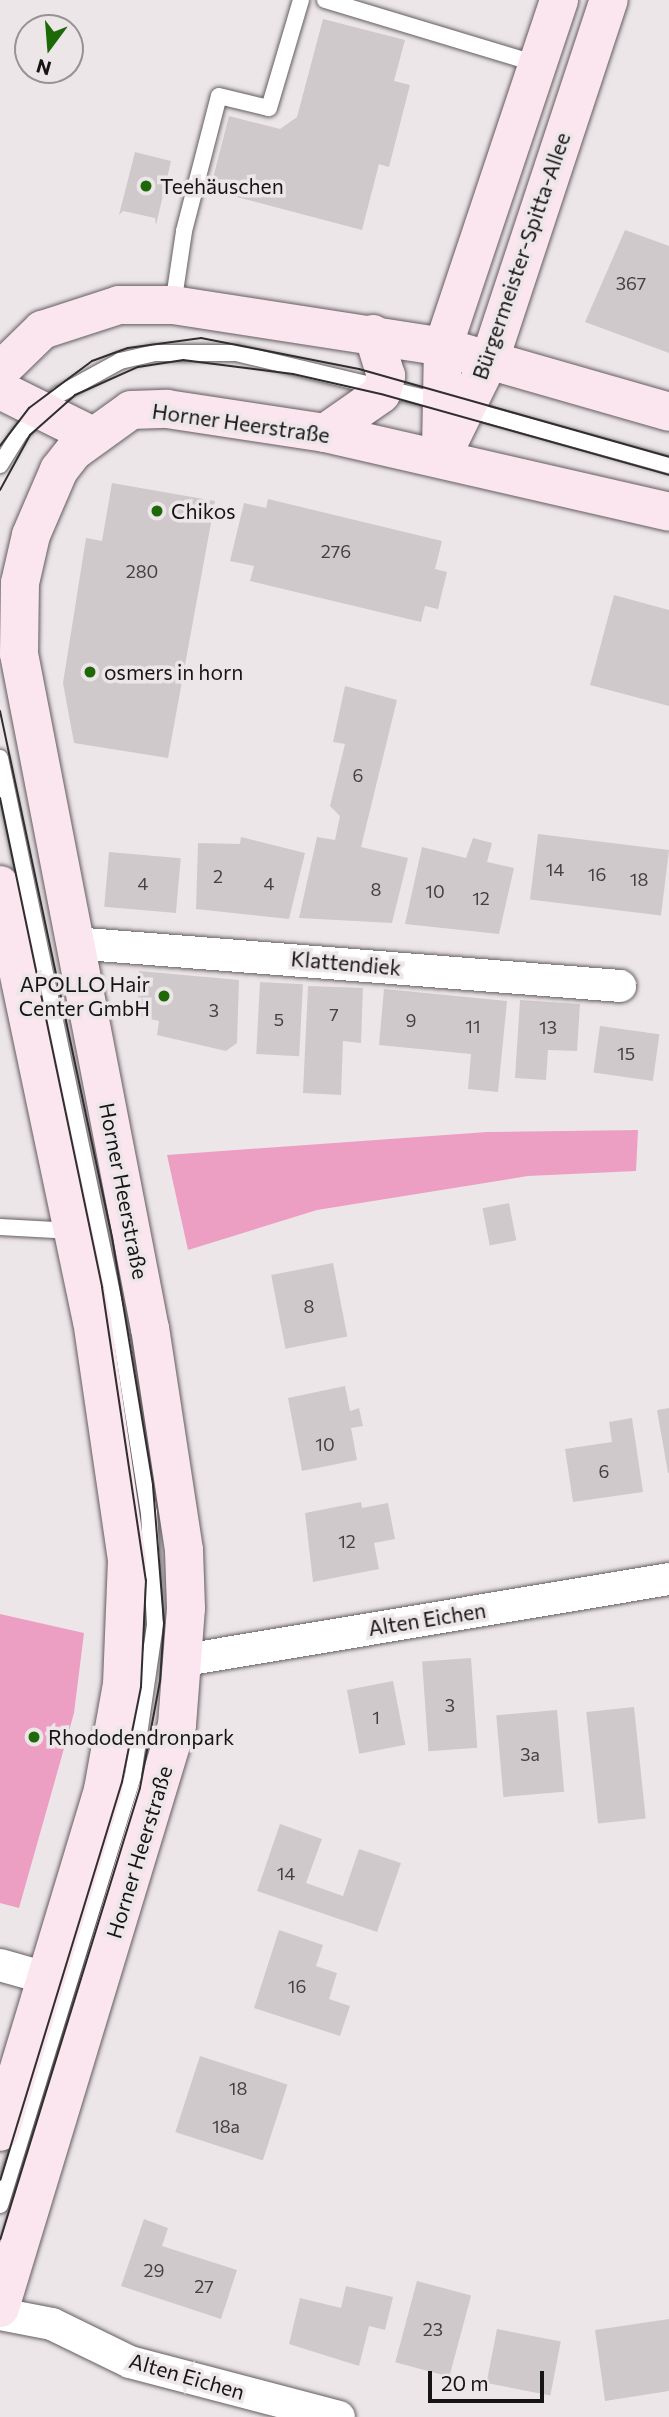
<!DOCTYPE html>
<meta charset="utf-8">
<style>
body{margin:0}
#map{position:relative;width:669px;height:2417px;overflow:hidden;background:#ede6e9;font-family:Commissioner,sans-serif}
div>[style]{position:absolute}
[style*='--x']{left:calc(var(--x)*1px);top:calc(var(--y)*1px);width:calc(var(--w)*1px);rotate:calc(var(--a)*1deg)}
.green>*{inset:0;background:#ec9fc3}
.building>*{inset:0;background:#cfc9cc;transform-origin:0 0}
.roads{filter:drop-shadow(0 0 2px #635e60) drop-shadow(0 0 2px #635e60)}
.lane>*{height:16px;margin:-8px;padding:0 8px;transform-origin:8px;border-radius:8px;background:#fff}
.street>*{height:32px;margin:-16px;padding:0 16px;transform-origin:16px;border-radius:16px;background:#fff}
.secondary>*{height:38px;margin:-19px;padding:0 19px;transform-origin:19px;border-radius:19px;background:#fbe5ef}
.tram>*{height:2px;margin:-1px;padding:0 1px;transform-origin:1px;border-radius:1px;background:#312e2f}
.dots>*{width:19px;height:19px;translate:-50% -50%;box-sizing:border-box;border:4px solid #ede6e9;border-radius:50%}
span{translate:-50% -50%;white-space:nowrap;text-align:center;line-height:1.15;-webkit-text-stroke:7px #ede6e9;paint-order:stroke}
.number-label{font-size:18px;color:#444143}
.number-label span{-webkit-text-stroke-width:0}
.poi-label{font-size:21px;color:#161415}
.left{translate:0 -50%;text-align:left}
.right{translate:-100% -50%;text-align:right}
.street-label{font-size:21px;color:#161415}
.north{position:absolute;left:14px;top:14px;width:70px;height:70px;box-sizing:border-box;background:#ede6e9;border:2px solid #979294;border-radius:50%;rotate:196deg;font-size:19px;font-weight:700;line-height:28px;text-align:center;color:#161415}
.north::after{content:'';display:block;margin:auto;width:24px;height:32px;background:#1d6908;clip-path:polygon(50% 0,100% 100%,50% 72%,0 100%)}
.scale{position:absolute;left:428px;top:2371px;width:116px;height:32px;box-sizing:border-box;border:4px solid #161415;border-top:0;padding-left:9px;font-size:21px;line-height:24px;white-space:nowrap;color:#161415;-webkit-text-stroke:5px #ede6e9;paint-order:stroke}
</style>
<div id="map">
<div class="green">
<i style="clip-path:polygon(638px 1130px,636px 1171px,528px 1176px,317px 1210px,188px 1250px,167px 1155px,487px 1132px)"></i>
<i style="clip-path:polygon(0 1614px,84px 1633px,74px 1713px,19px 1908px,0 1903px)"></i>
</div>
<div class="building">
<i style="clip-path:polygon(323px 19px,405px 40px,394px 81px,410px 85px,389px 167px,379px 164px,362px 230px,210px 190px,229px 116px,280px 129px,297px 117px)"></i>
<i style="clip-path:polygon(135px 152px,171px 161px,156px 225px,155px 218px,123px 211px,119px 215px)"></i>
<i style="clip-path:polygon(625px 230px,669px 246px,669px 353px,585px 322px)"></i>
<i style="clip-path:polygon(112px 483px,215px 501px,168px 758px,74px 743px,63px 683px,86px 538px,102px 541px)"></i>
<i style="clip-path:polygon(268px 499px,442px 541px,435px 569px,447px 572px,438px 609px,425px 606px,421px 622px,250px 581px,254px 566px,230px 561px,244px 503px,266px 508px)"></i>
<i style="clip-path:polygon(614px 595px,669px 610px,669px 706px,590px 685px)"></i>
<i style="clip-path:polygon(345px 686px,397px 700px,361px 847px,408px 858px,392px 923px,299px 918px,317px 837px,335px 840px,340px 816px,330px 806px,345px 744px,333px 742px)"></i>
<i style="left:538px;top:834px;width:132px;height:66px;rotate:7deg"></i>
<i style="clip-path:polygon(241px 837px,305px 853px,289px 919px,196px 909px,198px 843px,240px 844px)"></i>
<i style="clip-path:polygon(473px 838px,492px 843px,487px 862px,514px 868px,499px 934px,405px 924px,422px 847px,466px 858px)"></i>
<i style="left:109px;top:852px;width:72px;height:55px;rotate:5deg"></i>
<i style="clip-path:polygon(139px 971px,239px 980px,237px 1043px,226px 1051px,157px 1035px,159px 1021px,137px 1016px)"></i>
<i style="left:260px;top:982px;width:43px;height:72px;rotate:3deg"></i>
<i style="clip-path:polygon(308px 986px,363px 988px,361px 1043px,343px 1041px,341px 1095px,303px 1093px)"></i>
<i style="clip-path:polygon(384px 989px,507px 1001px,498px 1092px,468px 1089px,471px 1054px,379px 1045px)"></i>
<i style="clip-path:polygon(520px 1000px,580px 1004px,577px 1051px,548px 1050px,546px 1080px,515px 1078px)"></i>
<i style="left:600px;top:1026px;width:60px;height:47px;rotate:8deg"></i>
<i style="left:509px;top:1203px;width:38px;height:27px;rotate:79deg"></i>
<i style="left:333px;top:1263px;width:75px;height:63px;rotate:79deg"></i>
<i style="clip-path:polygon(345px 1386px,350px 1411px,359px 1408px,363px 1426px,351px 1428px,357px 1460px,302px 1471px,288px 1398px)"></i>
<i style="clip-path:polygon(669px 1408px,669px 1473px,668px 1473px,657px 1410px)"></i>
<i style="clip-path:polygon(632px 1418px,643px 1492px,573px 1502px,565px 1449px,612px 1442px,609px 1422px)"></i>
<i style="clip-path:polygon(361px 1502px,362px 1508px,388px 1503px,395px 1539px,374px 1543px,379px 1569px,313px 1582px,305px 1513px)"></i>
<i style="left:471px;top:1658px;width:90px;height:49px;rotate:86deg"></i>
<i style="left:393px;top:1681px;width:65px;height:47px;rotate:79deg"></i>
<i style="left:634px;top:1707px;width:112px;height:48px;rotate:84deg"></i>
<i style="left:557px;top:1710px;width:82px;height:61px;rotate:85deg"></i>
<i style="clip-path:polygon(280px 1824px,322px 1839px,306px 1883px,343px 1896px,359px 1849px,401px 1863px,377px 1932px,257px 1891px)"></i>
<i style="clip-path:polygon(279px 1930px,323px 1945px,316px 1966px,337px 1973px,329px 1999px,350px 2006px,340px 2036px,254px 2008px)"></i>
<i style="left:200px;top:2056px;width:92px;height:80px;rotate:18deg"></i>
<i style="clip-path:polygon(144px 2219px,168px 2228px,162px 2246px,237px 2270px,221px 2319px,121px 2286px)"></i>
<i style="left:417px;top:2281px;width:56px;height:84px;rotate:15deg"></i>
<i style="clip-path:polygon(346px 2286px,393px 2297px,385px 2330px,369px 2326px,359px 2366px,289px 2344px,300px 2298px,341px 2308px)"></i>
<i style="clip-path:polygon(669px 2319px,669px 2391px,605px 2401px,595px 2330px)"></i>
<i style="left:497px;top:2329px;width:65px;height:55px;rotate:11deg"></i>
</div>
<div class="roads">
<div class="lane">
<i style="--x:325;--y:0;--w:221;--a:16.8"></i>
<i style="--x:173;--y:305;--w:75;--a:-81.5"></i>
<i style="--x:184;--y:231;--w:139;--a:-75.5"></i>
<i style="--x:219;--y:96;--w:51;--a:13.5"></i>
<i style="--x:269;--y:108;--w:113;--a:-73.5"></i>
<i style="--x:463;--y:408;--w:214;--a:15.5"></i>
<i style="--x:0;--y:465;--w:39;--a:-58"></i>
<i style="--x:21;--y:432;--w:52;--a:-45"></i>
<i style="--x:58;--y:395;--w:71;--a:-28.7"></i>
<i style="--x:120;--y:361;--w:35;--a:-13"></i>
<i style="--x:154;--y:353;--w:82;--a:0"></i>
<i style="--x:236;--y:353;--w:212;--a:13.4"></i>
<i style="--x:0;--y:758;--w:596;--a:78.18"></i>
<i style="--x:122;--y:1341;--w:174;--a:81.1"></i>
<i style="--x:149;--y:1513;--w:112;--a:86.9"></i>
<i style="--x:155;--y:1625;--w:153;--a:98.3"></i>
<i style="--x:133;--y:1776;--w:449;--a:107.2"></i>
<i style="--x:0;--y:1227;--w:73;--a:3.1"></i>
</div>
<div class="street">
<i style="--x:73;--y:943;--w:549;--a:4.49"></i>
<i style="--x:185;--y:1660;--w:491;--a:-9.5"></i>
<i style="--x:0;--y:1965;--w:51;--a:15.9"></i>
<i style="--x:0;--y:2314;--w:53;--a:10.9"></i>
<i style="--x:52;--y:2324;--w:87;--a:26"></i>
<i style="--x:130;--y:2362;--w:216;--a:14.7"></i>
</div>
<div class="secondary">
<i style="--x:0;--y:371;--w:59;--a:-44.3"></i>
<i style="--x:42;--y:330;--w:81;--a:-18"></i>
<i style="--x:119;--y:305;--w:54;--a:0"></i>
<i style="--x:173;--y:305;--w:273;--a:8.8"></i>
<i style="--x:443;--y:347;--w:235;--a:16"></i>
<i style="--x:0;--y:390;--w:102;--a:26.3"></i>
<i style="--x:325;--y:433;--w:68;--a:-34.9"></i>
<i style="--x:381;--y:394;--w:19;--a:-74"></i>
<i style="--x:386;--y:376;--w:44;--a:-107.2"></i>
<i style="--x:441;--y:450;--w:103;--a:-88.9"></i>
<i style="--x:443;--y:347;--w:366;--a:-71.5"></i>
<i style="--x:442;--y:456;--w:108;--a:-63.7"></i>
<i style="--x:490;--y:359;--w:378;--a:-71.7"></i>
<i style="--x:0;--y:885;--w:445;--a:78.1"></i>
<i style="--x:92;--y:1320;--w:243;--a:81.7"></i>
<i style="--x:127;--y:1560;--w:124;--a:92.3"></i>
<i style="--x:122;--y:1684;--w:108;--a:100.2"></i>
<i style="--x:103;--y:1790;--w:357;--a:106.8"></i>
<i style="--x:0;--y:2308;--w:609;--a:-73.11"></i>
<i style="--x:177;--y:1725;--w:117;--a:-85.6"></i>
<i style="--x:186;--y:1608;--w:58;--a:-92"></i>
<i style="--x:184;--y:1550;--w:224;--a:-98.7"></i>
<i style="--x:150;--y:1329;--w:688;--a:-100.98"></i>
<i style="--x:19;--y:654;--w:71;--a:-89.2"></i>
<i style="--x:20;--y:583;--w:49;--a:-77.1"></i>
<i style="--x:31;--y:535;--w:71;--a:-66.7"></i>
<i style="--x:59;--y:470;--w:24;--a:-52"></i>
<i style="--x:74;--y:451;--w:70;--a:-35.7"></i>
<i style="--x:131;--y:410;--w:36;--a:-2"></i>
<i style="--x:167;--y:409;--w:160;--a:8.6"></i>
<i style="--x:325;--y:433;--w:353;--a:12.9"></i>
</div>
</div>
<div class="tram">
<i style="--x:0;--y:446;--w:48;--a:-52.7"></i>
<i style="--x:29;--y:408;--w:79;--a:-36.7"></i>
<i style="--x:92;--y:361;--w:38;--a:-20"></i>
<i style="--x:128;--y:348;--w:74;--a:-7.8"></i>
<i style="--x:201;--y:338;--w:161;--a:11.1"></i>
<i style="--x:359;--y:369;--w:322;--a:15.8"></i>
<i style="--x:0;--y:490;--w:63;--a:-61.4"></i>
<i style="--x:30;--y:435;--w:60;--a:-41.6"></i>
<i style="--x:75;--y:395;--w:69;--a:-24"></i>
<i style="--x:138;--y:367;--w:46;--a:-8.8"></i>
<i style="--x:183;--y:360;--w:111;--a:7.3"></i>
<i style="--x:293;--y:374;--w:90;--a:12.8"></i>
<i style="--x:381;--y:394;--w:299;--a:15.7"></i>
<i style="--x:0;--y:711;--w:538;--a:77.98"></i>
<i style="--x:112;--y:1237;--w:252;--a:80.6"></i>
<i style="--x:153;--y:1486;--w:137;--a:85.4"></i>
<i style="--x:164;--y:1623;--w:58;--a:93.9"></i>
<i style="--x:160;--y:1681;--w:109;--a:100.6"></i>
<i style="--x:140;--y:1788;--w:472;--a:107.2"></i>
<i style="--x:0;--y:798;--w:500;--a:78.2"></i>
<i style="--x:102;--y:1287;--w:296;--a:81.5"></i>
<i style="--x:146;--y:1580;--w:107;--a:92.7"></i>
<i style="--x:141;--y:1687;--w:97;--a:101.3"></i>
<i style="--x:122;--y:1782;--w:416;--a:107"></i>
</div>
<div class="dots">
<i style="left:146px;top:186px;background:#1d6908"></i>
<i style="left:157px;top:511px;background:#1d6908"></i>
<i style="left:90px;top:672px;background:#1d6908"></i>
<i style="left:164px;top:996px;background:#1d6908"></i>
<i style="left:34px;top:1737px;background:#1d6908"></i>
</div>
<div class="number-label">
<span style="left:631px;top:283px">367</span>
<span style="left:336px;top:551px">276</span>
<span style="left:142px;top:571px">280</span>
<span style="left:358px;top:775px">6</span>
<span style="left:555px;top:869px">14</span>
<span style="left:597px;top:874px">16</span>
<span style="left:218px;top:876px">2</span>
<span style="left:639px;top:879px">18</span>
<span style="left:143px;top:883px">4</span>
<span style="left:269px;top:883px">4</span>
<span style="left:376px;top:889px">8</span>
<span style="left:435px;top:891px">10</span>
<span style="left:481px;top:898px">12</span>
<span style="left:214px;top:1010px">3</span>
<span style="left:334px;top:1014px">7</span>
<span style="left:279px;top:1019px">5</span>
<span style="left:411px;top:1020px">9</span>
<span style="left:473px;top:1026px">11</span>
<span style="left:548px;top:1027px">13</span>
<span style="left:626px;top:1053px">15</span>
<span style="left:309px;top:1306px">8</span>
<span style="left:325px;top:1444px">10</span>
<span style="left:604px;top:1471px">6</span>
<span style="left:347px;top:1541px">12</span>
<span style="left:450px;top:1705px">3</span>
<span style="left:376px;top:1717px">1</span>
<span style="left:530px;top:1754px">3a</span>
<span style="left:286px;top:1873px">14</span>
<span style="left:297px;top:1986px">16</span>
<span style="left:238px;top:2088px">18</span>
<span style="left:226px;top:2126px">18a</span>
<span style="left:154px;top:2270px">29</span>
<span style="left:204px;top:2286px">27</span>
<span style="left:433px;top:2329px">23</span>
</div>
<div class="poi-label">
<span class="left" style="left:160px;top:186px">Teehäuschen</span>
<span class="left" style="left:171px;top:511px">Chikos</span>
<span class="left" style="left:104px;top:672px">osmers in horn</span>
<span class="right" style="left:150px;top:996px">APOLLO Hair<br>Center GmbH</span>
<span class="left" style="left:48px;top:1737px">Rhododendronpark</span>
</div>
<div class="street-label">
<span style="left:521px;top:256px;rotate:-71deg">Bürgermeister-Spitta-Allee</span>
<span style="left:241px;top:423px;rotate:8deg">Horner Heerstraße</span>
<span style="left:346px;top:963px;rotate:5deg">Klattendiek</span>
<span style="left:124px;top:1191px;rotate:79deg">Horner Heerstraße</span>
<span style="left:427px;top:1619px;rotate:-9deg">Alten Eichen</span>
<span style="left:139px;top:1852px;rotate:-73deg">Horner Heerstraße</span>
<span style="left:187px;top:2376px;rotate:16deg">Alten Eichen</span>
</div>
<div class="north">N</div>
<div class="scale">20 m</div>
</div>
